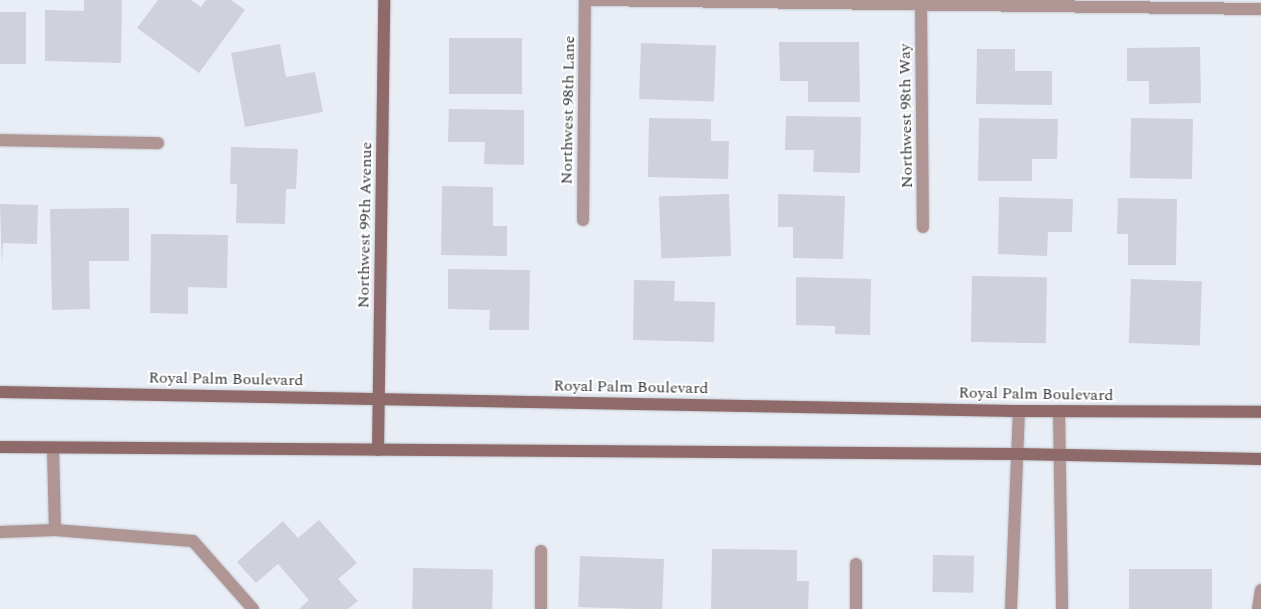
<!DOCTYPE html>
<style>
body{margin:0}
#map{position:relative;width:1261px;height:609px;overflow:hidden;background:#e9eef6;font-family:Spectral,serif}
div>[style]{position:absolute}
[style*='--x']{left:calc(var(--x)*1px);top:calc(var(--y)*1px);width:calc(var(--w)*1px);rotate:calc(var(--a)*1deg)}
.building>*{inset:0;background:#d0d1da;transform-origin:0 0}
.roads{filter:drop-shadow(0 0 1px #c5c9d0) drop-shadow(0 0 1px #c5c9d0)}
.lane>*{height:12px;margin:-6px;padding:0 6px;transform-origin:6px;border-radius:6px;background:#af9594}
.street>*{height:12px;margin:-6px;padding:0 6px;transform-origin:6px;border-radius:6px;background:#af9594}
.secondary>*{height:12px;margin:-6px;padding:0 6px;transform-origin:6px;border-radius:6px;background:#8f6a6a}
span{translate:-50% -50%;white-space:nowrap;text-align:center;line-height:1.15;-webkit-text-stroke:4px #fff;paint-order:stroke}
.street-label{font-size:16px;color:#35373a}
</style>
<div id="map">
<div class="building">
<i style="clip-path:polygon(84px 0,122px 0,121px 63px,45px 61px,45px 10px,84px 11px)"></i>
<i style="clip-path:polygon(158px 0,191px 0,201px 7px,206px 0,231px 0,245px 10px,199px 73px,137px 28px)"></i>
<i style="left:0;top:12px;width:26px;height:52px"></i>
<i style="left:449px;top:38px;width:73px;height:56px"></i>
<i style="clip-path:polygon(779px 42px,859px 42px,860px 102px,808px 102px,808px 81px,780px 81px)"></i>
<i style="left:641px;top:43px;width:75px;height:56px;rotate:2deg"></i>
<i style="clip-path:polygon(280px 44px,286px 77px,315px 72px,323px 112px,245px 127px,231px 53px)"></i>
<i style="clip-path:polygon(1200px 47px,1201px 103px,1149px 104px,1149px 81px,1127px 81px,1127px 48px)"></i>
<i style="clip-path:polygon(977px 49px,1015px 49px,1015px 71px,1052px 71px,1052px 105px,976px 104px)"></i>
<i style="clip-path:polygon(449px 109px,524px 110px,524px 165px,484px 164px,485px 142px,448px 142px)"></i>
<i style="clip-path:polygon(786px 116px,861px 117px,860px 173px,813px 172px,814px 150px,785px 150px)"></i>
<i style="clip-path:polygon(649px 118px,711px 119px,711px 141px,729px 141px,728px 179px,648px 177px)"></i>
<i style="clip-path:polygon(979px 118px,1058px 119px,1057px 159px,1032px 159px,1032px 181px,978px 181px)"></i>
<i style="left:1131px;top:118px;width:62px;height:60px;rotate:1deg"></i>
<i style="clip-path:polygon(231px 147px,298px 149px,296px 189px,286px 189px,285px 224px,236px 223px,237px 184px,230px 184px)"></i>
<i style="clip-path:polygon(442px 186px,493px 187px,493px 226px,507px 226px,507px 256px,441px 255px)"></i>
<i style="left:729px;top:194px;width:62px;height:70px;rotate:88deg"></i>
<i style="clip-path:polygon(778px 194px,845px 196px,843px 259px,793px 258px,793px 227px,778px 227px)"></i>
<i style="clip-path:polygon(999px 197px,1073px 199px,1072px 232px,1048px 232px,1047px 256px,998px 254px)"></i>
<i style="clip-path:polygon(1118px 198px,1177px 199px,1176px 265px,1128px 265px,1128px 234px,1117px 234px)"></i>
<i style="clip-path:polygon(0 204px,38px 205px,37px 244px,3px 243px,2px 266px)"></i>
<i style="clip-path:polygon(129px 208px,129px 261px,89px 261px,90px 309px,52px 310px,50px 209px)"></i>
<i style="clip-path:polygon(151px 234px,228px 235px,227px 288px,188px 287px,188px 314px,150px 313px)"></i>
<i style="clip-path:polygon(448px 269px,530px 270px,529px 330px,489px 330px,490px 310px,448px 309px)"></i>
<i style="left:972px;top:276px;width:75px;height:66px;rotate:1deg"></i>
<i style="clip-path:polygon(796px 277px,871px 279px,870px 335px,835px 334px,835px 326px,796px 325px)"></i>
<i style="left:1131px;top:279px;width:71px;height:64px;rotate:2deg"></i>
<i style="clip-path:polygon(634px 280px,675px 281px,674px 301px,715px 302px,714px 342px,633px 340px)"></i>
<i style="clip-path:polygon(319px 520px,357px 563px,338px 579px,358px 601px,348px 609px,299px 609px,309px 600px,278px 564px,256px 583px,237px 562px,283px 521px,298px 538px)"></i>
<i style="clip-path:polygon(712px 549px,797px 550px,797px 581px,809px 581px,808px 609px,711px 609px)"></i>
<i style="left:933px;top:555px;width:41px;height:37px;rotate:1deg"></i>
<i style="left:580px;top:556px;width:84px;height:51px;rotate:2deg"></i>
<i style="left:413px;top:568px;width:80px;height:41px;rotate:1deg"></i>
<i style="left:1212px;top:569px;width:40px;height:83px;rotate:90deg"></i>
</div>
<div class="roads">
<div class="lane">
<i style="--x:53;--y:448;--w:82;--a:88.6"></i>
<i style="--x:0;--y:532;--w:55;--a:-2.1"></i>
<i style="--x:55;--y:530;--w:138;--a:4.6"></i>
<i style="--x:193;--y:541;--w:91;--a:48.6"></i>
</div>
<div class="street">
<i style="--x:591;--y:0;--w:670;--a:0.77"></i>
<i style="--x:921;--y:5;--w:222;--a:89.5"></i>
<i style="--x:0;--y:140;--w:158;--a:1.1"></i>
<i style="--x:583;--y:220;--w:220;--a:-89.5"></i>
<i style="--x:1059;--y:411;--w:198;--a:89.1"></i>
<i style="--x:541;--y:551;--w:58;--a:90"></i>
<i style="--x:856;--y:564;--w:45;--a:90"></i>
<i style="--x:1011;--y:609;--w:198;--a:-87.7"></i>
<i style="--x:1258;--y:609;--w:19;--a:-81"></i>
</div>
<div class="secondary">
<i style="--x:0;--y:392;--w:1019;--a:1.07"></i>
<i style="--x:1019;--y:411;--w:242;--a:0.2"></i>
<i style="--x:0;--y:447;--w:1018;--a:0.39"></i>
<i style="--x:1018;--y:454;--w:243;--a:1.2"></i>
<i style="--x:378;--y:450;--w:450;--a:-89.2"></i>
</div>
</div>
<div class="street-label">
<span style="left:568px;top:110px;rotate:-89deg">Northwest 98th Lane</span>
<span style="left:906px;top:116px;rotate:-91deg">Northwest 98th Way</span>
<span style="left:365px;top:225px;rotate:-89deg">Northwest 99th Avenue</span>
<span style="left:226px;top:379px;rotate:1deg">Royal Palm Boulevard</span>
<span style="left:631px;top:387px;rotate:1deg">Royal Palm Boulevard</span>
<span style="left:1036px;top:394px;rotate:1deg">Royal Palm Boulevard</span>
</div>
</div>
